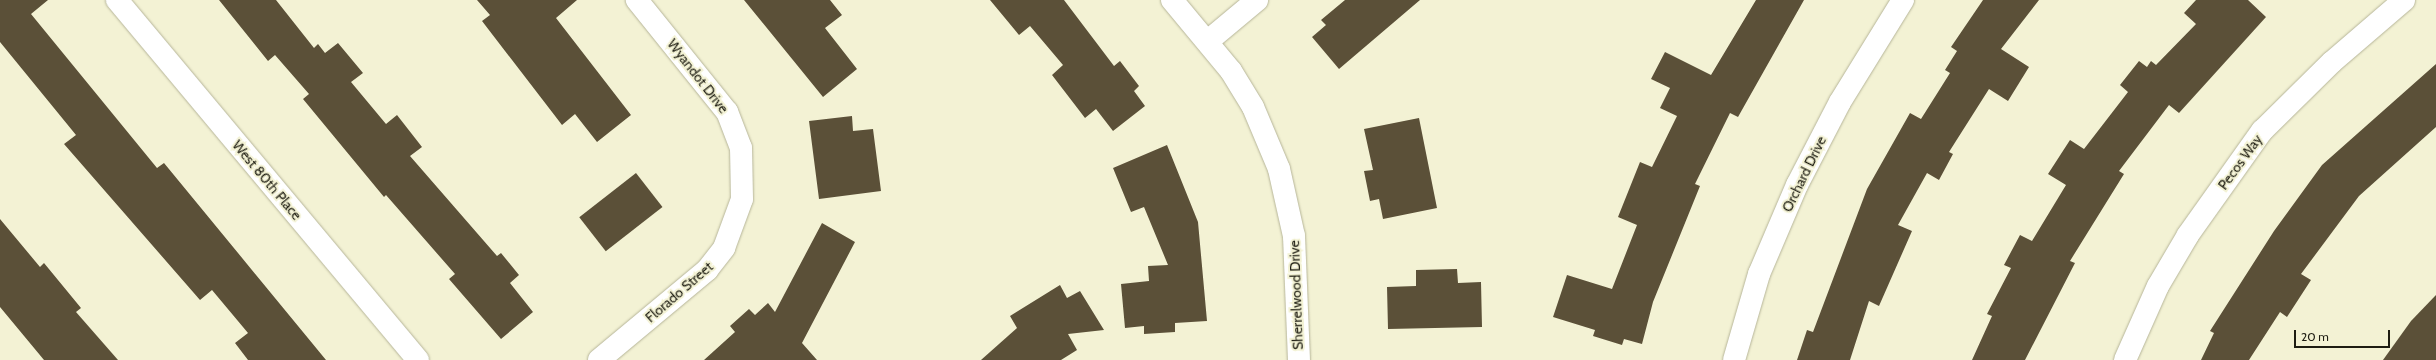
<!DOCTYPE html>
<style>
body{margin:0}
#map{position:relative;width:2436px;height:360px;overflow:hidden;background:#f3f2d4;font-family:Cabin,sans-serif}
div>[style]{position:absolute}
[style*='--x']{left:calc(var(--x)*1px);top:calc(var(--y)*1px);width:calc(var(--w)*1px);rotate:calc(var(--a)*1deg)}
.building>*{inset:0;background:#5b5038;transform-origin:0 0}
.roads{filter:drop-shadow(0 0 1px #b6b599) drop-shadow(0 0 1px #b6b599)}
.minor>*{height:22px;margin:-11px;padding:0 11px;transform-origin:11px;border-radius:11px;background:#fff}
span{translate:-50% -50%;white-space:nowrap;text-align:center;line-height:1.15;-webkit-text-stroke:4px #f3f2d4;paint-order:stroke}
.street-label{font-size:14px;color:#1e1d12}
.scale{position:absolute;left:2294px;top:330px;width:96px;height:18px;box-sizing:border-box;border:2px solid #1e1d12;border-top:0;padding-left:5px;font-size:12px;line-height:14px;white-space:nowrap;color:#1e1d12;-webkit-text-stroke:3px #f3f2d4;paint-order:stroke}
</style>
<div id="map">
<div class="building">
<i style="clip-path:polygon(0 0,48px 0,31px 14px,157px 168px,164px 163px,326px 360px,248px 360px,235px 343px,248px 333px,212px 290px,200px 300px,64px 144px,76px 135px,0 42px)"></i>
<i style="clip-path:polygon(219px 0,276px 0,314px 48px,318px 44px,325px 53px,338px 43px,363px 73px,351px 82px,386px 124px,397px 115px,422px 147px,410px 156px,497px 256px,501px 253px,519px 275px,510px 283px,533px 312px,501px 339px,449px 279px,455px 274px,386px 195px,384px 197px,303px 99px,309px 94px,275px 55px,268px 61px)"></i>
<i style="clip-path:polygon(477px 0,577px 0,556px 18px,631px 115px,597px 142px,575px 114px,562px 125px,482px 21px,490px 15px)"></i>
<i style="clip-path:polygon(744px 0,830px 0,842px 15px,825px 28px,857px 69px,823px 97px)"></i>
<i style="clip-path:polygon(990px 0,1064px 0,1114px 66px,1120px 61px,1139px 86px,1134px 91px,1145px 106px,1113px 131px,1096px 109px,1085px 118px,1052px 75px,1063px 65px,1030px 26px,1019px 35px)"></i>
<i style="clip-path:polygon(1345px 0,1420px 0,1339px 69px,1312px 37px,1326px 25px,1321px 20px)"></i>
<i style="clip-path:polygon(1756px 0,1804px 0,1738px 117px,1730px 113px,1695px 184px,1700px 186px,1653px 302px,1642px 344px,1624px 339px,1622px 345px,1593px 336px,1595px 330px,1553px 317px,1567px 275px,1612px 289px,1637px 225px,1618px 217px,1640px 162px,1652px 167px,1677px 116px,1660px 108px,1670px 88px,1651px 79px,1665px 52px,1711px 75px)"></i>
<i style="clip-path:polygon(1983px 0,2039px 0,2001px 49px,2029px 67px,2008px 101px,1989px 89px,1949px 152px,1953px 154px,1939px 180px,1927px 173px,1898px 225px,1912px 231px,1879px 306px,1869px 301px,1850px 360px,1797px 360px,1807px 330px,1813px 332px,1867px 189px,1910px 113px,1921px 119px,1950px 73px,1945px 70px,1957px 51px,1951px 47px)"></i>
<i style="clip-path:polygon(2196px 0,2248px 0,2266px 17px,2179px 113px,2169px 105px,2119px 171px,2124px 174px,2070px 261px,2075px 263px,2025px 360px,1972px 360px,1992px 316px,1987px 314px,2011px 268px,2004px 265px,2020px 235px,2032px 241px,2066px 185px,2048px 174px,2070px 140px,2084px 149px,2128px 92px,2120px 85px,2139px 61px,2147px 67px,2151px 61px,2156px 65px,2196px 24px,2184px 13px)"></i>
<i style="clip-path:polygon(2436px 64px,2436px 127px,2359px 196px,2301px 274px,2311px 280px,2287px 317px,2280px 312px,2249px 360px,2201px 360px,2214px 333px,2210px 331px,2274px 231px,2322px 165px)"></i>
<i style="clip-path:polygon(852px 116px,853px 131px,873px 129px,881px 191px,819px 199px,809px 121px)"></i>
<i style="clip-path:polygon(1419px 118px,1437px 208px,1383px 219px,1379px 199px,1370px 201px,1364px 171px,1373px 170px,1364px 129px)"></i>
<i style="clip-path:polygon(1167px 145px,1198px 222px,1207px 321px,1175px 323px,1175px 332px,1144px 334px,1144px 326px,1125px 328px,1121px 284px,1149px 281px,1148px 266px,1168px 265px,1144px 207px,1131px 212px,1113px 168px)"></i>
<i style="left:636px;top:173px;width:43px;height:72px;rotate:52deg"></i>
<i style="clip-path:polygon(0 219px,40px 267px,44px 263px,81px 308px,76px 312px,118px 360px,44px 360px,0 307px)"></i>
<i style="clip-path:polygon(822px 223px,855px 242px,802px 343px,817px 360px,704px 360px,735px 332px,730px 326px,749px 309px,755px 315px,768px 303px,775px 312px)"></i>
<i style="clip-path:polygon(1457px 269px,1458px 283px,1481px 282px,1482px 327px,1388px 329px,1387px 287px,1416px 286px,1416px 270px)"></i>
<i style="clip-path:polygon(1060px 285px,1067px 298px,1080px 291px,1104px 330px,1068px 334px,1077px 350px,1061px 360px,981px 360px,1017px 328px,1010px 316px)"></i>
<i style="clip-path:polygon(2436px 295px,2436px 360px,2383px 360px,2411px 321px)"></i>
</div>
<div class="roads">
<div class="minor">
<i style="--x:117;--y:0;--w:469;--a:50.1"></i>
<i style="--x:1172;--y:0;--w:92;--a:50.3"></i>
<i style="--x:1231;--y:71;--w:42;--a:58.6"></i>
<i style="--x:1253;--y:107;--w:67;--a:67.2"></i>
<i style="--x:1279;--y:169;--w:69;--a:77.4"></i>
<i style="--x:1294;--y:236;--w:124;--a:87.7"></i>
<i style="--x:1208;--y:41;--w:64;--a:-39.9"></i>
<i style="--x:599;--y:360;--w:141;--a:-39.8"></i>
<i style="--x:707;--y:270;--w:28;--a:-52"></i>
<i style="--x:724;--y:248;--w:52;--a:-69.8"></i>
<i style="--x:742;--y:199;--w:51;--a:-91.1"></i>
<i style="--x:741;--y:148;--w:39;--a:-111"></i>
<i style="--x:727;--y:112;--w:144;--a:-128.8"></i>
<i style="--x:1734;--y:360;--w:90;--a:-73.8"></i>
<i style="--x:1759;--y:274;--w:97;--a:-66.9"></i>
<i style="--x:1797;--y:185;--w:93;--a:-62.6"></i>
<i style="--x:1840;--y:102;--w:120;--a:-58.3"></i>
<i style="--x:2125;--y:360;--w:81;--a:-66"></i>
<i style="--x:2158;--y:286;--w:59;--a:-59.5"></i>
<i style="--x:2188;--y:235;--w:128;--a:-54.6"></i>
<i style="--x:2262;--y:131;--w:98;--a:-44.6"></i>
<i style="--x:2332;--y:62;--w:95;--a:-40.7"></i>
</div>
</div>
<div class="street-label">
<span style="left:698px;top:76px;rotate:52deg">Wyandot Drive</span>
<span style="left:2240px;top:162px;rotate:-54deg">Pecos Way</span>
<span style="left:1804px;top:174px;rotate:-64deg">Orchard Drive</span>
<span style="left:267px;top:180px;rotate:50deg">West 80th Place</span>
<span style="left:679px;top:292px;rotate:-41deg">Florado Street</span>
<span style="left:1296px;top:295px;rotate:-92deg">Sherrelwood Drive</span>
</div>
<div class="scale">20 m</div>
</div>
